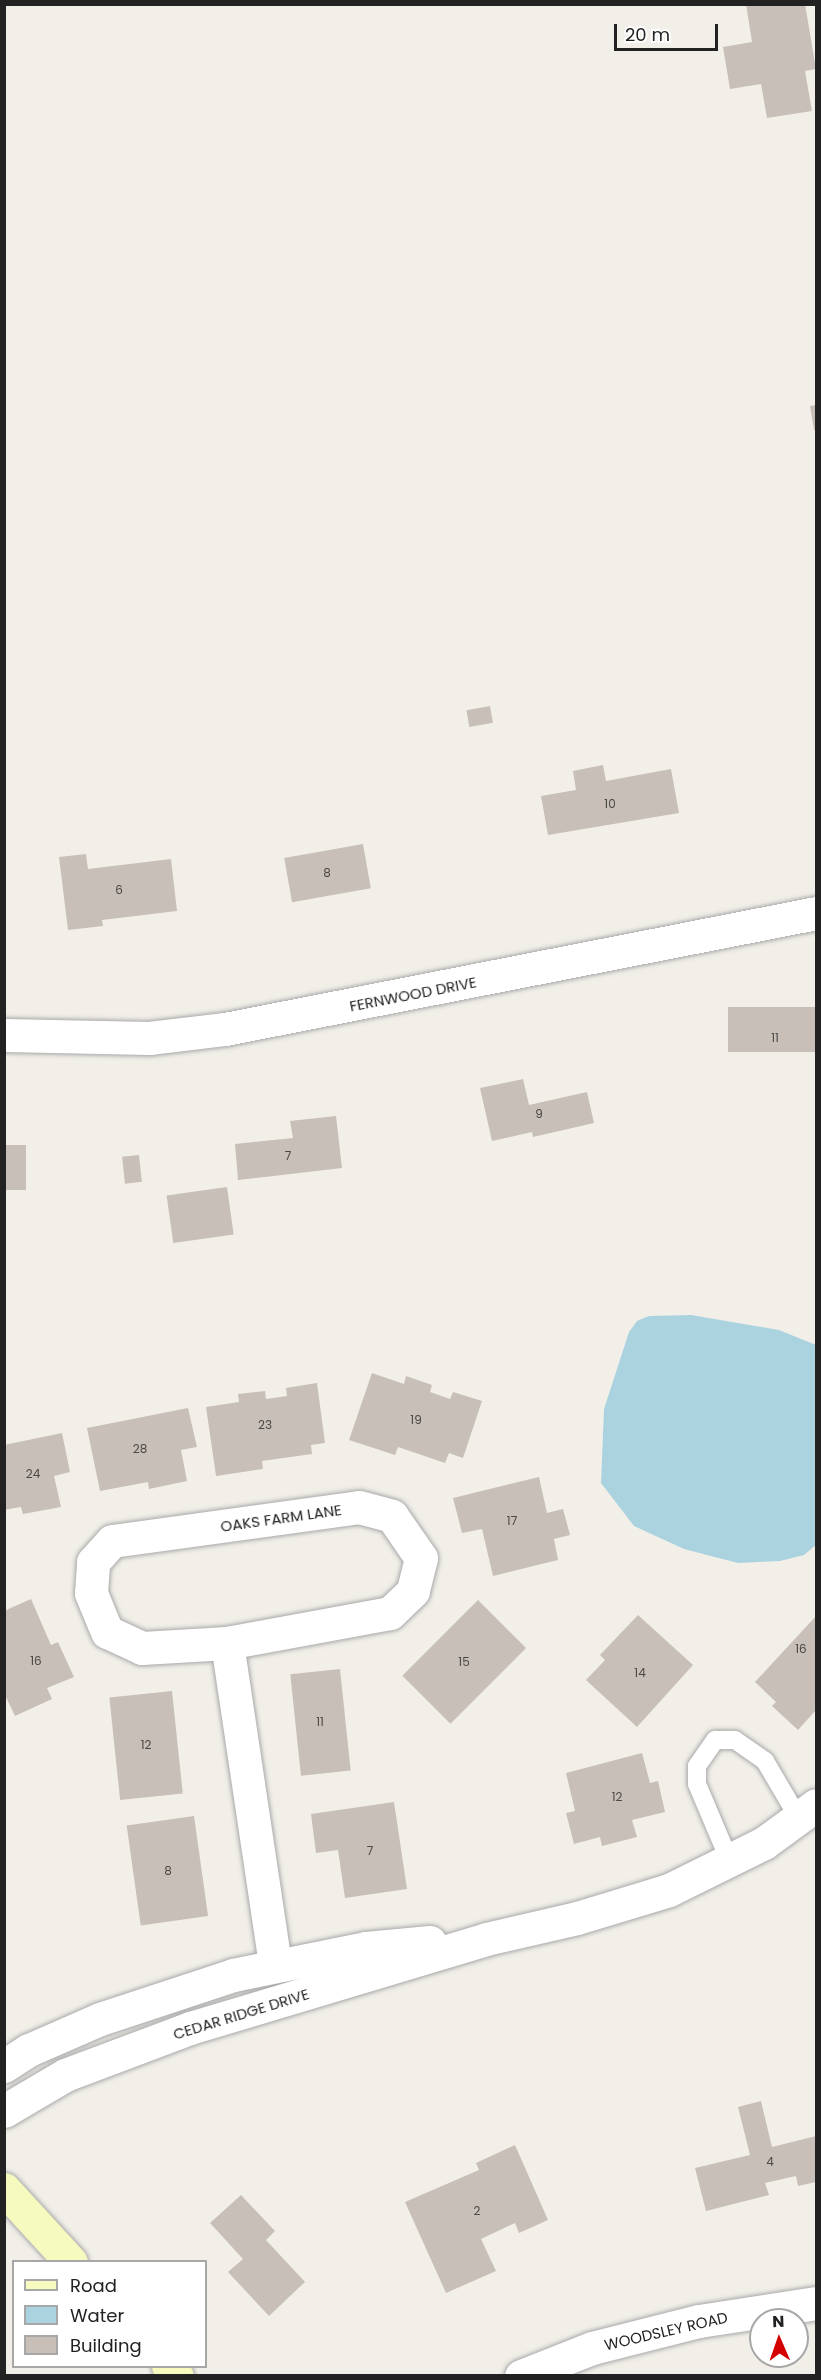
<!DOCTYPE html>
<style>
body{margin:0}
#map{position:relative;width:821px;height:2380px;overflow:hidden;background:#f2efe9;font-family:Poppins,sans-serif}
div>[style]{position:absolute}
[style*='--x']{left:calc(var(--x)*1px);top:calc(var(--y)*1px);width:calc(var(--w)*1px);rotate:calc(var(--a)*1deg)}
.water>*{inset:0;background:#aad3df}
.building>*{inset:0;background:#c7bfb8;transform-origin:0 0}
.roads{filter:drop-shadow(0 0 2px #a9a9a9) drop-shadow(0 0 2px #a9a9a9)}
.lane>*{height:18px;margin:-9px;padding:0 9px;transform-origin:9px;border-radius:9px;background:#fff}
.street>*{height:33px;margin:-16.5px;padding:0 16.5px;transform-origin:16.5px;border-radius:16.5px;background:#fff}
.secondary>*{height:33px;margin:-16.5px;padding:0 16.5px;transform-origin:16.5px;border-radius:16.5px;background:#f7fabf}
span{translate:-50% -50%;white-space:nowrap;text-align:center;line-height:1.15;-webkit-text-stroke:4.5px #fff;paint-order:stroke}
.number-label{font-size:12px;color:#4b4948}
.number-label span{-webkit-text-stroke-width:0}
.street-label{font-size:15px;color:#222}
.frame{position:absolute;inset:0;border:6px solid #222;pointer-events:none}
.legend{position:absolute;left:12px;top:2260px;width:195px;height:108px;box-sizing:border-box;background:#fff;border:2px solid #a7a7a7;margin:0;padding:8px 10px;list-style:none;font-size:18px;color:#222}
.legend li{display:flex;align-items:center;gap:12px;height:30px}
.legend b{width:30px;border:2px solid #a7a7a7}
.north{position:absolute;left:749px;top:2308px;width:60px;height:60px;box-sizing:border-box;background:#fff;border:2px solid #a7a7a7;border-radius:50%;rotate:358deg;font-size:16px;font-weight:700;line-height:24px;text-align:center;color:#222}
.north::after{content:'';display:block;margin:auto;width:21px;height:27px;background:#d40000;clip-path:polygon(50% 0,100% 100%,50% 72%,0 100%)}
.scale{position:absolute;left:614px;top:24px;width:104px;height:27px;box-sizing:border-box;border:3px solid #222;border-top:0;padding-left:8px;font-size:18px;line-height:21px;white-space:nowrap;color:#222;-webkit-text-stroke:4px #fff;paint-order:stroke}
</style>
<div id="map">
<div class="water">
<i style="clip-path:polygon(691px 1315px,779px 1330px,816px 1345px,816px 1545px,804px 1555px,780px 1561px,738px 1563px,684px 1549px,634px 1526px,601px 1483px,604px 1409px,629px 1332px,637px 1321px,649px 1316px)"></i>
</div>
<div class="building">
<i style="clip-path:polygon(746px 4px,805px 4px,816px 69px,805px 71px,812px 111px,767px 118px,761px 84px,730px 89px,723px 47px,752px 42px)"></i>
<i style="clip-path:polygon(816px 405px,816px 430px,814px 430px,810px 406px)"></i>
<i style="left:490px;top:706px;width:17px;height:24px;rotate:80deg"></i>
<i style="clip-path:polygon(603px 765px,606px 781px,671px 769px,679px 813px,548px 835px,541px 796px,576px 790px,573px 771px)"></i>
<i style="left:363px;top:844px;width:45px;height:80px;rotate:80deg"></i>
<i style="clip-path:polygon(86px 854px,88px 869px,171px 859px,177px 911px,102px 920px,103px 926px,68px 930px,59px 857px)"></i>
<i style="left:816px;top:1007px;width:45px;height:88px;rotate:90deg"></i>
<i style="clip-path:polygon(523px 1079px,529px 1105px,587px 1092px,594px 1123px,533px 1137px,532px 1132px,492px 1141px,480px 1088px)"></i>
<i style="clip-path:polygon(336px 1116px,342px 1168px,238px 1180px,235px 1144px,293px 1138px,290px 1121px)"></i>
<i style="left:4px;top:1145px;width:22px;height:45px"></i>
<i style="left:139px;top:1155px;width:27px;height:17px;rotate:84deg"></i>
<i style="left:227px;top:1187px;width:48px;height:61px;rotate:82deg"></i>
<i style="clip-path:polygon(372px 1373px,404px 1384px,406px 1376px,432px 1385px,430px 1392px,450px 1399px,453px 1392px,482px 1401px,463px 1458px,449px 1453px,445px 1463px,398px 1447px,395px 1455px,349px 1440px)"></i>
<i style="clip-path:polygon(317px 1383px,325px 1443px,311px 1445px,312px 1454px,262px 1461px,263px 1469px,216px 1476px,206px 1407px,239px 1402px,238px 1394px,265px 1391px,266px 1399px,287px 1396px,286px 1388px)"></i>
<i style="clip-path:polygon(188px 1408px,197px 1447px,181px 1450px,187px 1481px,149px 1489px,148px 1482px,100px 1491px,87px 1428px)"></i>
<i style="clip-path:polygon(62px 1433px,70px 1472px,54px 1476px,61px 1507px,23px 1514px,21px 1507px,4px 1510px,4px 1445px)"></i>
<i style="clip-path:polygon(539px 1477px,547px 1513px,563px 1509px,570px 1535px,554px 1539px,558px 1560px,493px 1576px,482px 1529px,462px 1533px,453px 1498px)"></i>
<i style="clip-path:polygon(31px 1599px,51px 1645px,58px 1642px,74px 1677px,47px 1688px,52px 1699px,15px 1716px,4px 1693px,4px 1611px)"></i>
<i style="left:478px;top:1600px;width:68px;height:107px;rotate:45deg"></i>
<i style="clip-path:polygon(638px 1615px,693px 1665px,637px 1727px,586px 1680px,605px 1660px,600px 1655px)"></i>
<i style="clip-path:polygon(816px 1616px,816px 1710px,798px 1730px,772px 1706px,776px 1702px,755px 1682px)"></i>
<i style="left:340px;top:1669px;width:102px;height:50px;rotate:84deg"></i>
<i style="left:172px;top:1691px;width:103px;height:63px;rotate:84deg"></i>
<i style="clip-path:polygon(642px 1753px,650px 1783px,658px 1781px,665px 1812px,632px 1820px,637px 1837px,602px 1846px,600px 1837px,574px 1844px,566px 1813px,575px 1811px,566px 1773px)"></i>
<i style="clip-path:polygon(394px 1802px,407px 1889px,345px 1898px,338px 1850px,316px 1853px,311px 1814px)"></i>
<i style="left:194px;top:1816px;width:101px;height:68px;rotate:82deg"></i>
<i style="clip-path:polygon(761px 2101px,772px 2147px,816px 2136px,816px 2182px,798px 2186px,796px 2176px,765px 2183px,769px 2195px,706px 2211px,695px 2168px,750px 2155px,738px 2107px)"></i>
<i style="clip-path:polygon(515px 2145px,548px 2220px,519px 2233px,515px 2223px,481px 2239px,496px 2271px,446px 2293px,405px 2202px,479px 2170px,476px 2163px)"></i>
<i style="clip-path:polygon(241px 2195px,275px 2231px,266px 2240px,305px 2282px,269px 2316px,228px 2272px,243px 2259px,210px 2223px)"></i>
</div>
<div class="roads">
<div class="lane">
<i style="--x:730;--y:1862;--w:85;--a:-112.9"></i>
<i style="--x:697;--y:1784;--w:18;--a:-90"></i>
<i style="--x:697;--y:1766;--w:32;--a:-55"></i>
<i style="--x:715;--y:1740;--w:20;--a:0"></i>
<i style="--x:735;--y:1740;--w:37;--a:35"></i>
<i style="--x:765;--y:1761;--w:67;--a:59.6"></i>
</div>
<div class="street">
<i style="--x:4;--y:1035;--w:145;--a:1.2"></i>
<i style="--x:149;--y:1038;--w:77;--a:-6.8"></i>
<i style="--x:225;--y:1029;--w:602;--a:-11.1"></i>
<i style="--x:227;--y:1643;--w:85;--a:176.6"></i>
<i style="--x:142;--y:1648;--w:38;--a:-155"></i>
<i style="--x:107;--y:1632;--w:42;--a:-112.3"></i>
<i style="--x:91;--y:1593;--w:31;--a:-86"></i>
<i style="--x:93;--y:1562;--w:28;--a:-48"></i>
<i style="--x:112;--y:1541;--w:249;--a:-7.8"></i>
<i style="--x:359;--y:1507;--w:34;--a:15"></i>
<i style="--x:392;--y:1516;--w:51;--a:55.4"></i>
<i style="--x:421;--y:1558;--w:34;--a:104"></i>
<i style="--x:413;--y:1591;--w:32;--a:136"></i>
<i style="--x:390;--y:1613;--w:166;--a:169.6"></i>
<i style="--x:227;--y:1643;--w:326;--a:81.5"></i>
<i style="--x:4;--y:2066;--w:30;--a:-33"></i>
<i style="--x:29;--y:2050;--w:77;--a:-23.6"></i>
<i style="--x:100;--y:2019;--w:140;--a:-18.3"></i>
<i style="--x:233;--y:1975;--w:136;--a:-11.5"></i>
<i style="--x:366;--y:1948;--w:64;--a:-5.4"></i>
<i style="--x:4;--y:2111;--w:71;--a:-30.5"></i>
<i style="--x:65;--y:2075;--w:134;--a:-20.6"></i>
<i style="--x:190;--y:2028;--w:309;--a:-16.7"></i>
<i style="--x:486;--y:1939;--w:93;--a:-13"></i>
<i style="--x:577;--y:1918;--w:96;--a:-16.9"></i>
<i style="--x:669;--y:1890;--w:106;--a:-26.3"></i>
<i style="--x:764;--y:1843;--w:64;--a:-36.2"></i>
<i style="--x:521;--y:2376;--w:76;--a:-21.5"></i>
<i style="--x:592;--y:2348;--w:110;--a:-14.2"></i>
<i style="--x:699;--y:2321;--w:118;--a:-8.7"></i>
</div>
<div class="secondary">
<i style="--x:4;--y:2189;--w:99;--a:47.5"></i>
<i style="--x:168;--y:2366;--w:13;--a:48"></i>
</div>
</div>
<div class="number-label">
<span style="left:610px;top:804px">10</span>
<span style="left:327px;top:873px">8</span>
<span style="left:119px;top:890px">6</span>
<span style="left:775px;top:1038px">11</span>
<span style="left:539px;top:1114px">9</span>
<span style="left:288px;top:1156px">7</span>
<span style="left:416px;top:1420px">19</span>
<span style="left:265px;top:1425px">23</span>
<span style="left:140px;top:1449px">28</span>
<span style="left:33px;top:1474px">24</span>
<span style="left:512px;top:1521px">17</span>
<span style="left:801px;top:1649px">16</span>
<span style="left:36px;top:1661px">16</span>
<span style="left:464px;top:1662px">15</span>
<span style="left:640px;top:1673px">14</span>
<span style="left:320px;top:1722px">11</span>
<span style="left:146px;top:1745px">12</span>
<span style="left:617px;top:1797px">12</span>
<span style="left:370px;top:1851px">7</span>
<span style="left:168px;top:1871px">8</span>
<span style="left:770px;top:2162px">4</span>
<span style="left:477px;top:2211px">2</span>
</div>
<div class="street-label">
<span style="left:413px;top:994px;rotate:-11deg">FERNWOOD DRIVE</span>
<span style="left:281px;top:1518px;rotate:-8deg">OAKS FARM LANE</span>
<span style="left:241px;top:2014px;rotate:-17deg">CEDAR RIDGE DRIVE</span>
<span style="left:666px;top:2331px;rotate:-13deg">WOODSLEY ROAD</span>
</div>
<div class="frame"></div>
<ul class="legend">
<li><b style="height:8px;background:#f7fabf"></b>Road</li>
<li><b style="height:16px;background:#aad3df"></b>Water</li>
<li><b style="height:16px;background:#c7bfb8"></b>Building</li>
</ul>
<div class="north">N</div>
<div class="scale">20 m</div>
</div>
